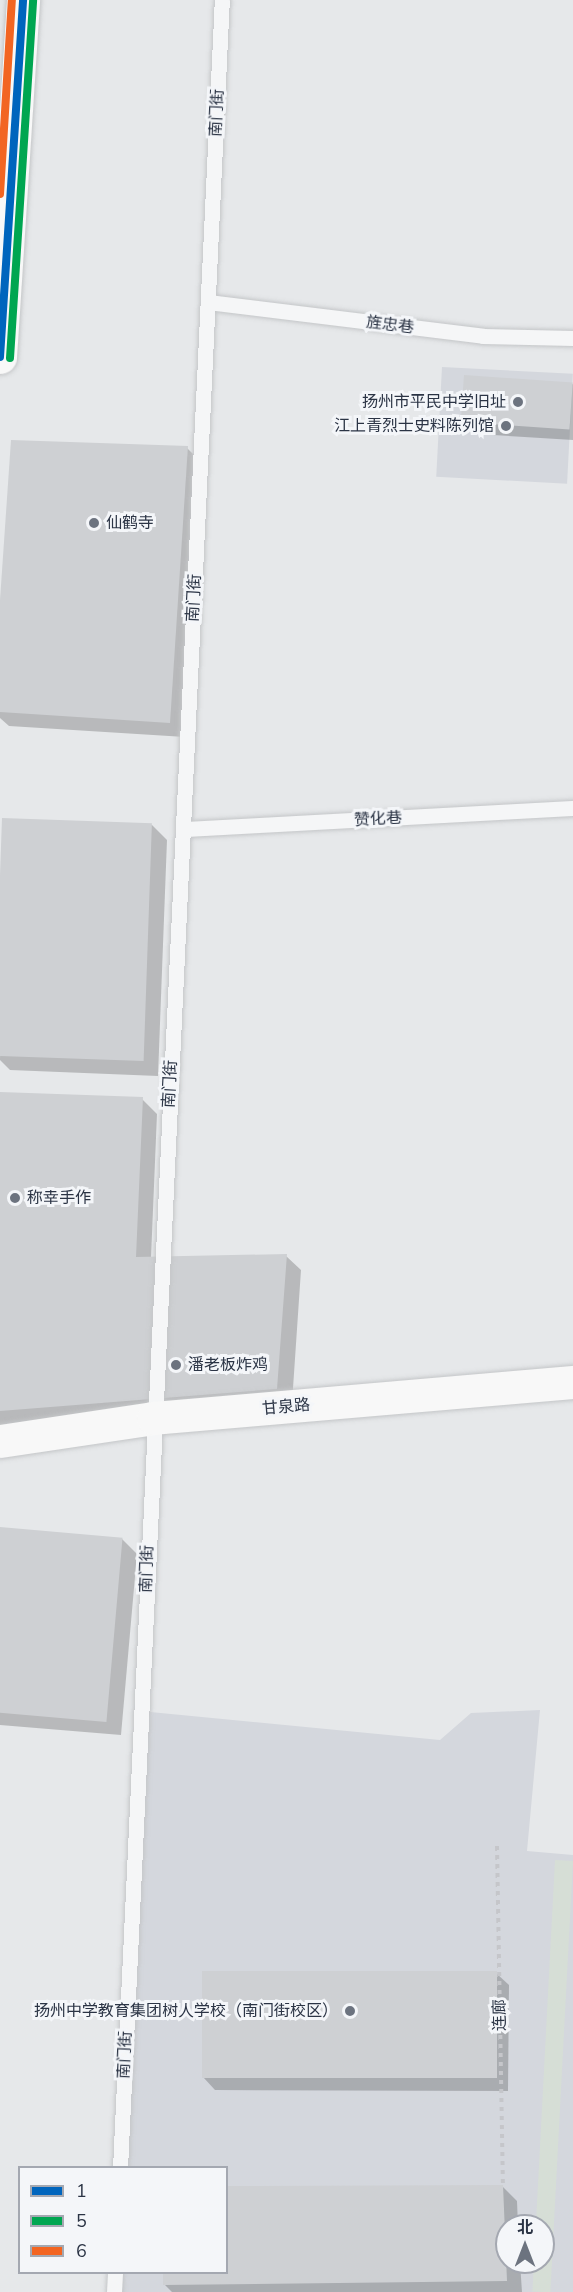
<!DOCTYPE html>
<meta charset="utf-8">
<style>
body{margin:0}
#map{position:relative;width:573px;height:2292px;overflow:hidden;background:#e6e8ea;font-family:"Nunito Sans","Noto Sans SC",sans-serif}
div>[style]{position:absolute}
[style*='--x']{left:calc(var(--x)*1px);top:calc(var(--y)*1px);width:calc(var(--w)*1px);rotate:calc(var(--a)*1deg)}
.built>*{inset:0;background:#d4d7dd;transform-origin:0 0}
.green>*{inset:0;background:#d6ded6;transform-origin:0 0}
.shadow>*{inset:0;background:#0003}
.building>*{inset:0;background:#ced0d3;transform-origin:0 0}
.path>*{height:4px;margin-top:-2px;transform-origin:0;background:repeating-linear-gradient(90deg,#c5c6ca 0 4.5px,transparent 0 9px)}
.roads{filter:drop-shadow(0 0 2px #c4c6c8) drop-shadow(0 0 2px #c4c6c8)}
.lane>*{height:15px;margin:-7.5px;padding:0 7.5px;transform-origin:7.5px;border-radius:7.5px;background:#f5f6f7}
.secondary>*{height:33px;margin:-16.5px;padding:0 16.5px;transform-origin:16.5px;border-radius:16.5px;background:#f8f8f8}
.primary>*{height:33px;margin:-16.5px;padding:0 16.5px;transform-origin:16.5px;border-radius:16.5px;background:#f8f8f8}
.bus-1>*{height:8px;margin:-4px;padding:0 4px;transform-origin:4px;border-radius:4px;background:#0065bd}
.bus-2>*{height:8px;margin:-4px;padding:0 4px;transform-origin:4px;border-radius:4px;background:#00a651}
.bus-3>*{height:8px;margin:-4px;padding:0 4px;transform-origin:4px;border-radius:4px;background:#f26522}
.dots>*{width:16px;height:16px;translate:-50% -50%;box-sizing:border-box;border:3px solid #f4f6f9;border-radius:50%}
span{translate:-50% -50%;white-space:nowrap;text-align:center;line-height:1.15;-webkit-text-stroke:6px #f4f6f9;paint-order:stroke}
.street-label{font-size:16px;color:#2b3445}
.poi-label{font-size:16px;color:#2b3445}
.right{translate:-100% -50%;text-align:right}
.left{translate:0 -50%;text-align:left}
.legend{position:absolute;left:18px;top:2166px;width:210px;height:108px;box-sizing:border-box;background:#f4f6f9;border:2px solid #a4a8b1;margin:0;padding:8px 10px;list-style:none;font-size:18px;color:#2b3445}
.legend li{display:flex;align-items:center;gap:12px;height:30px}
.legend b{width:30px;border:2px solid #a4a8b1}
.north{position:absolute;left:495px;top:2214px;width:60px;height:60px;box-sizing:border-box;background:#f4f6f9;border:2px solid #a4a8b1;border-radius:50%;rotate:0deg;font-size:16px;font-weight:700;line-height:24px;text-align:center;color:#2b3445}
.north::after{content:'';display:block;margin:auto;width:21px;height:27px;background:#6c737f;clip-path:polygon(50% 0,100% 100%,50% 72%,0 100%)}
</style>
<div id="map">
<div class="built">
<i style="left:442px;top:367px;width:131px;height:110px;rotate:3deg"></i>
<i style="clip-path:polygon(evenodd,540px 1710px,527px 1851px,573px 1855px,573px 2292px,114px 2292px,115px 2273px,226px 2272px,226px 2168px,120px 2167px,140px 1711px,440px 1740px,471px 1713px,540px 1710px,507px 2226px,543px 2226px,543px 2262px,507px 2262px,507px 2226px)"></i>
</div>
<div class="green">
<i style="left:555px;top:1860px;width:18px;height:432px;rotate:3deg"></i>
</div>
<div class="shadow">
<i style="clip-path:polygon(573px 384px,573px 440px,476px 434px,463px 421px)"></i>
<i style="clip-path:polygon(187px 448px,202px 463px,185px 737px,9px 726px,0 718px,0 621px)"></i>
<i style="clip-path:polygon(4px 820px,152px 825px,167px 840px,158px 1076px,10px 1070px,0 1060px)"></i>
<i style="clip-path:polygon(0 1094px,142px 1099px,157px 1114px,151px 1258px,286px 1256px,301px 1270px,292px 1403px,0 1426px)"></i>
<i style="clip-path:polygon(0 1528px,122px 1539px,137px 1554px,121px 1735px,0 1725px)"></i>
<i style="clip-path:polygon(496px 1973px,509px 1985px,508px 2091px,215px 2090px,203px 2077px)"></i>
<i style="clip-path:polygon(502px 2186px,517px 2201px,518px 2226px,507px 2226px,507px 2262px,520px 2262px,522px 2292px,172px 2292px,165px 2285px,226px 2272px)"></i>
</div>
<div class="building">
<i style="left:464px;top:375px;width:109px;height:47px;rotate:4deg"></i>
<i style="clip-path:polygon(11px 440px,188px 446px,170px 723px,0 712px,0 600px)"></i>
<i style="left:2px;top:818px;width:150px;height:238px;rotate:2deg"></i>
<i style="clip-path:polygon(0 1092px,143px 1097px,136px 1257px,287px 1254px,277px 1389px,0 1411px)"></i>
<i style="left:0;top:1527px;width:123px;height:185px;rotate:5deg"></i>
<i style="left:202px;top:1971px;width:295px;height:107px"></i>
<i style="clip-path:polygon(503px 2185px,507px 2281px,163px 2285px,163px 2272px,226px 2272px,226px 2186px)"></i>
</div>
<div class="path">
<i style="--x:497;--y:1846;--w:339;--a:89"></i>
</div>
<div class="roads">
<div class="lane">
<i style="--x:208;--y:302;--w:277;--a:7"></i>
<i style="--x:483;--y:336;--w:90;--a:1.3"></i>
<i style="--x:184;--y:829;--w:390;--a:-3.1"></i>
<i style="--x:120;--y:2168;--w:2170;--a:-87.31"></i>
<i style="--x:114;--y:2292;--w:20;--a:-87"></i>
</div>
<div class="secondary">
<i style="--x:0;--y:1441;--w:155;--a:-8.5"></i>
<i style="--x:153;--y:1418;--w:422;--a:-4.9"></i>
</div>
<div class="primary">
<i style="--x:0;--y:357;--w:358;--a:-86.3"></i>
</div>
</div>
<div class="bus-1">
<i style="--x:0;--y:357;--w:358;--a:-86.3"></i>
</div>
<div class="bus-2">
<i style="--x:10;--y:358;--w:358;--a:-86.3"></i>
</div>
<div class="bus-3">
<i style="--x:0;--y:194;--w:194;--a:-86.5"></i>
</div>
<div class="dots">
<i style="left:518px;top:402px;background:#6c737f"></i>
<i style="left:506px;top:426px;background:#6c737f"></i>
<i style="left:94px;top:523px;background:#6c737f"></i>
<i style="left:15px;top:1198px;background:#6c737f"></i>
<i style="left:176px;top:1365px;background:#6c737f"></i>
<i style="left:350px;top:2011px;background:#6c737f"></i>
</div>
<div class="street-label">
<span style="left:217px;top:113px;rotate:-87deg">南门街</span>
<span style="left:390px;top:325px;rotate:7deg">旌忠巷</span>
<span style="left:194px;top:598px;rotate:-87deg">南门街</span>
<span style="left:378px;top:819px;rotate:-3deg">赞化巷</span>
<span style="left:170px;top:1084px;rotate:-87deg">南门街</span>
<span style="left:286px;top:1407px;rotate:-5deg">甘泉路</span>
<span style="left:147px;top:1569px;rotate:-88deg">南门街</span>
<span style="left:500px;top:2015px;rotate:-91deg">连廊</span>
<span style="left:125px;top:2055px;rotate:-87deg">南门街</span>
</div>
<div class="poi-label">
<span class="right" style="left:506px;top:402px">扬州市平民中学旧址</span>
<span class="right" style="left:494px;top:426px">江上青烈士史料陈列馆</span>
<span class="left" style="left:106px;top:523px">仙鹤寺</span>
<span class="left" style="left:27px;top:1198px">称幸手作</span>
<span class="left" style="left:188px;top:1365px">潘老板炸鸡</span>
<span class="right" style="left:338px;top:2011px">扬州中学教育集团树人学校（南门街校区）</span>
</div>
<ul class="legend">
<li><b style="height:8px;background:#0065bd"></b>1</li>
<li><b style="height:8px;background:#00a651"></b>5</li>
<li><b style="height:8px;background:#f26522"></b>6</li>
</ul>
<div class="north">北</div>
</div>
